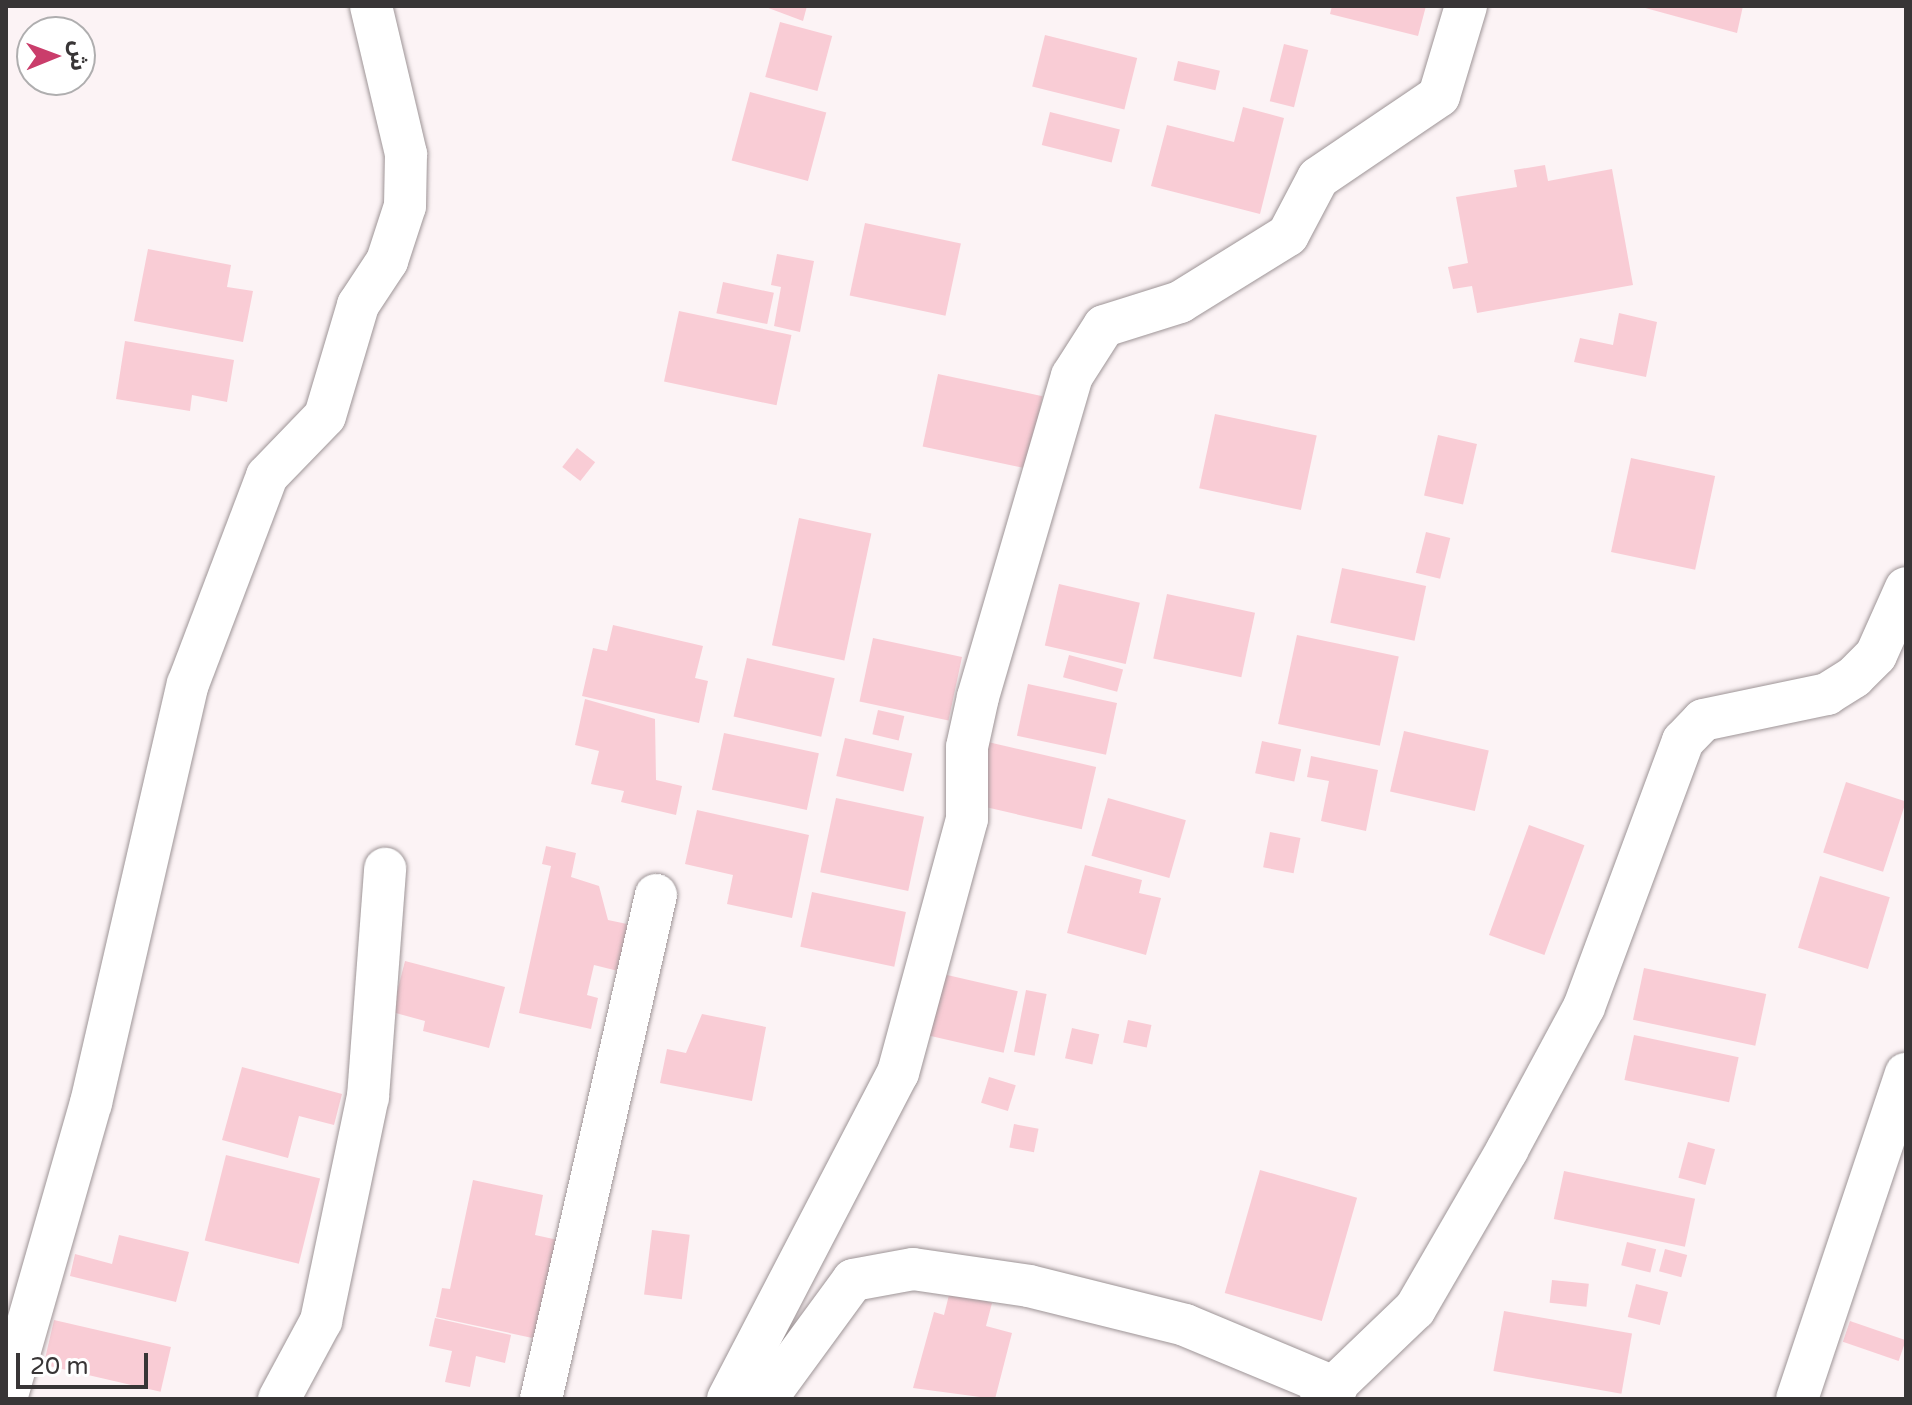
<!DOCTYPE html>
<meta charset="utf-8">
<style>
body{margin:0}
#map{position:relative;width:1912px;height:1405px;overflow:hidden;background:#fcf3f5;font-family:"Varela Round","Noto Sans Arabic",sans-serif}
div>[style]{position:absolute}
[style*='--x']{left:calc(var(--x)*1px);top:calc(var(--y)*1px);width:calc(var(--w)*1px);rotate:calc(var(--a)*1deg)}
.building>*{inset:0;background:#f9ccd5;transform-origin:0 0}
.roads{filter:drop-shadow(0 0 2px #9e9597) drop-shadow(0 0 2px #9e9597)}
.minor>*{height:42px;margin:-21px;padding:0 21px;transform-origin:21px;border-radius:21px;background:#fff}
span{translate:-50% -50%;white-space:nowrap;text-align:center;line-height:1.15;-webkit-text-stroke:6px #fff;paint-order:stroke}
.frame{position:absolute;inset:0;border:8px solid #383536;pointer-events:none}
.north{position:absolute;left:16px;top:16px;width:80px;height:80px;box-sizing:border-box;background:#fff;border:2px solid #afaeaf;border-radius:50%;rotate:89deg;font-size:22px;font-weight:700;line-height:32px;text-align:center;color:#383536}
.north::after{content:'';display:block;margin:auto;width:28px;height:36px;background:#ca3d6b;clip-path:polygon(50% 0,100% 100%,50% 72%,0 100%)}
.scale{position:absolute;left:16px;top:1353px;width:132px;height:36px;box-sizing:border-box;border:4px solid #383536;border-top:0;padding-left:10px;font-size:24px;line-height:28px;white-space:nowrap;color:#383536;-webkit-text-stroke:6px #fff;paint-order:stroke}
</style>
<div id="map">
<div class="building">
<i style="clip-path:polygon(763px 6px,807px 6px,803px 21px)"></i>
<i style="clip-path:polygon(1332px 6px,1426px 6px,1418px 36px,1330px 14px)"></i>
<i style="clip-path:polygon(1638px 6px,1743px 6px,1737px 33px)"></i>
<i style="left:780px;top:22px;width:54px;height:57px;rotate:15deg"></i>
<i style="left:1045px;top:35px;width:95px;height:53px;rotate:14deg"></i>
<i style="left:1284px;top:44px;width:25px;height:59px;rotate:14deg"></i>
<i style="left:1178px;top:61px;width:43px;height:20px;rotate:13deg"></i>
<i style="left:750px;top:92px;width:79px;height:71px;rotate:15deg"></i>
<i style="clip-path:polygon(1243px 107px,1284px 118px,1260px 214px,1151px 186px,1167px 125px,1234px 142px)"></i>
<i style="left:1050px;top:112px;width:72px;height:34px;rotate:14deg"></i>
<i style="clip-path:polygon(1545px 165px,1548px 181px,1612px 169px,1633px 285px,1477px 313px,1472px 286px,1453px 289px,1448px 267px,1468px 263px,1456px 197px,1517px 187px,1514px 170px)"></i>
<i style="left:865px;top:223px;width:98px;height:74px;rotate:12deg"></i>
<i style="clip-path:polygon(148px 249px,231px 265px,227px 287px,253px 291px,243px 342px,134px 321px)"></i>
<i style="clip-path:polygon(777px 254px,814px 261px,800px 332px,774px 326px,781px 287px,771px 285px)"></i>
<i style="left:723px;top:282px;width:52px;height:32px;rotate:12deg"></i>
<i style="left:679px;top:311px;width:115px;height:72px;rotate:12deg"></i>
<i style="clip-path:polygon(1619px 313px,1657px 322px,1646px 377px,1574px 362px,1580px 338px,1613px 345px)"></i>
<i style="clip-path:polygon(125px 341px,234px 360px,227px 402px,192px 395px,190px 411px,116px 399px)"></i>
<i style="left:938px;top:374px;width:107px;height:74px;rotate:12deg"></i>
<i style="left:1215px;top:414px;width:104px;height:76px;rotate:12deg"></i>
<i style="left:1438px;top:435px;width:40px;height:62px;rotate:13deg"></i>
<i style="left:577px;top:448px;width:23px;height:24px;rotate:38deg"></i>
<i style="left:1631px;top:458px;width:86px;height:96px;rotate:12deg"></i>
<i style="left:799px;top:518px;width:74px;height:130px;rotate:12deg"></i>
<i style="left:1426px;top:532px;width:25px;height:42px;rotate:14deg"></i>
<i style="left:1342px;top:568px;width:86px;height:56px;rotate:12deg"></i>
<i style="left:1059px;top:584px;width:83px;height:63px;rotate:13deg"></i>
<i style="left:1167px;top:594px;width:90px;height:66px;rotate:12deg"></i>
<i style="clip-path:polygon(613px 625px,703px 646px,695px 678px,708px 681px,699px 723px,582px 696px,593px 648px,607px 651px)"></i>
<i style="left:1297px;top:635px;width:104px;height:91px;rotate:12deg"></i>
<i style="left:873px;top:638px;width:91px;height:65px;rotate:12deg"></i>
<i style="left:1069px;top:655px;width:56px;height:23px;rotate:15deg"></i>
<i style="left:747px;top:658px;width:90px;height:60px;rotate:13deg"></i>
<i style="left:1028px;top:684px;width:91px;height:53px;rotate:12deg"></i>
<i style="clip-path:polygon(585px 699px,655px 719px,656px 780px,682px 786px,676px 815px,621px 802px,624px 791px,591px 784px,599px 751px,575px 745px)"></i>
<i style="left:878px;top:710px;width:27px;height:25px;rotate:13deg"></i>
<i style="left:1404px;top:731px;width:87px;height:62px;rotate:13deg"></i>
<i style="left:724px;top:733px;width:97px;height:58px;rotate:12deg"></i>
<i style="left:845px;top:738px;width:69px;height:39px;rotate:13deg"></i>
<i style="left:1262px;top:741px;width:40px;height:33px;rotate:12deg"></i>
<i style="left:988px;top:742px;width:111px;height:64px;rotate:13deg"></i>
<i style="clip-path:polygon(1311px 756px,1378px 770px,1366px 831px,1321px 821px,1329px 781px,1307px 777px)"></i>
<i style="left:1846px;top:782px;width:63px;height:74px;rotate:18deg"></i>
<i style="left:836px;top:798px;width:90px;height:76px;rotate:12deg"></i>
<i style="left:1108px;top:798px;width:81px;height:60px;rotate:16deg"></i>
<i style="clip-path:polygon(697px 810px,809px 835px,792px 918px,727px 904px,733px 875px,685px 864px)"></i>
<i style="left:1529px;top:825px;width:59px;height:117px;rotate:20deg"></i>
<i style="left:1270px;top:832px;width:31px;height:36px;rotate:11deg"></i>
<i style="clip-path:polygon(546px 846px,576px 853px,571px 877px,599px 886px,608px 920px,627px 924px,626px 973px,594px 965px,587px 995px,598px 998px,591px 1029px,519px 1013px,551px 866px,542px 864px)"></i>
<i style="clip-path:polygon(1085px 865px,1142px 880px,1139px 893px,1161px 898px,1146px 955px,1067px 933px)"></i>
<i style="left:1820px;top:876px;width:73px;height:75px;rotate:17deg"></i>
<i style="left:812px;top:892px;width:96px;height:56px;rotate:12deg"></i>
<i style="clip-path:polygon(405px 961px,505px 987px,489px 1048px,423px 1031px,425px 1021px,392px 1012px)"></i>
<i style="left:1644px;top:968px;width:125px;height:53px;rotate:12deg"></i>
<i style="left:934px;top:972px;width:86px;height:63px;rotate:13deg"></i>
<i style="left:1026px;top:990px;width:21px;height:63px;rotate:11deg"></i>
<i style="clip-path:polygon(702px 1014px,766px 1027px,752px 1101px,660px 1083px,667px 1049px,686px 1053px)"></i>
<i style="left:1128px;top:1020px;width:24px;height:23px;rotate:12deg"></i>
<i style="left:1072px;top:1028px;width:28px;height:31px;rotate:13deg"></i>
<i style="left:1634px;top:1035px;width:107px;height:46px;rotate:12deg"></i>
<i style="clip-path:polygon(242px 1067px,342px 1094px,334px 1125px,299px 1116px,288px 1158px,222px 1140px)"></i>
<i style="left:989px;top:1077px;width:28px;height:27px;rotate:17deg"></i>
<i style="left:1014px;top:1124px;width:25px;height:24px;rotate:11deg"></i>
<i style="left:1688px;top:1142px;width:28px;height:37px;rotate:15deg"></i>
<i style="left:226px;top:1155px;width:97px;height:88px;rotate:14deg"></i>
<i style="left:1260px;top:1170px;width:101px;height:128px;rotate:16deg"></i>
<i style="left:1564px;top:1171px;width:134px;height:49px;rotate:12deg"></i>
<i style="clip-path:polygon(473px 1180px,543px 1195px,535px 1235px,558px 1240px,537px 1339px,436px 1317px,442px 1288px,450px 1289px)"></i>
<i style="left:652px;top:1230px;width:38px;height:65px;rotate:7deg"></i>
<i style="clip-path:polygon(119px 1235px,189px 1252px,176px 1302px,70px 1276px,75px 1254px,112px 1264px)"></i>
<i style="left:1627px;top:1242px;width:30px;height:24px;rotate:14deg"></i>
<i style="left:1665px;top:1249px;width:23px;height:23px;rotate:15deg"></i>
<i style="left:1552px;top:1280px;width:37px;height:23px;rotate:6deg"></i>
<i style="left:1636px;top:1284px;width:33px;height:34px;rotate:14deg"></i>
<i style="clip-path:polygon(950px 1291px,992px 1303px,986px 1326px,1012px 1333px,995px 1399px,913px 1388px,934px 1312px,944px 1315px)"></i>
<i style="left:1504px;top:1311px;width:130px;height:61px;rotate:10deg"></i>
<i style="clip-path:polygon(435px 1318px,511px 1335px,505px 1363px,476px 1356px,470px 1387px,445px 1382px,452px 1351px,429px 1346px)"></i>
<i style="left:54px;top:1320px;width:120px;height:46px;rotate:13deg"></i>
<i style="left:1850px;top:1321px;width:59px;height:22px;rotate:19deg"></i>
</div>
<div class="roads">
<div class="minor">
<i style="--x:6;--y:1399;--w:308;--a:-74"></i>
<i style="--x:91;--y:1103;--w:430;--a:-77"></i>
<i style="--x:188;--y:684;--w:222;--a:-69.2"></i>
<i style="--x:267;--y:476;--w:83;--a:-46"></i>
<i style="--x:325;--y:416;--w:116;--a:-73.4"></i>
<i style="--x:358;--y:305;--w:53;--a:-56.6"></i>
<i style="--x:387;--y:261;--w:58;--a:-71.9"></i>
<i style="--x:405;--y:206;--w:52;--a:-88.9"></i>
<i style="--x:406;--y:154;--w:152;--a:-103.3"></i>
<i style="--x:279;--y:1399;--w:89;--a:-61.7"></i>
<i style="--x:321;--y:1321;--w:229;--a:-78.2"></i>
<i style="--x:368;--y:1097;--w:229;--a:-85.7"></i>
<i style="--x:541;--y:1399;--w:517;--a:-77.15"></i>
<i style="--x:728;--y:1399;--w:368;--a:-62.5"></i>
<i style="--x:898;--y:1073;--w:263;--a:-74.8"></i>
<i style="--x:967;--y:819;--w:72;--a:-90"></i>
<i style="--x:967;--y:747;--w:51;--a:-77.6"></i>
<i style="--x:978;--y:697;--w:334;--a:-73.7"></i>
<i style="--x:1072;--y:376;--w:59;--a:-57.4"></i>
<i style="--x:1104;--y:326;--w:80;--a:-17.5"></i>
<i style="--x:1180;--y:302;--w:127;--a:-31.8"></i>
<i style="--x:1288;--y:235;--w:64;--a:-62.2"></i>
<i style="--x:1318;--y:178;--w:146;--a:-34.1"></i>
<i style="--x:1439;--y:96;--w:94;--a:-73.3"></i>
<i style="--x:766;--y:1399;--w:147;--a:-53.8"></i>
<i style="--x:853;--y:1280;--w:61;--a:-10.4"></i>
<i style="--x:913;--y:1269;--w:117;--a:8.3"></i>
<i style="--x:1029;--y:1286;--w:161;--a:14"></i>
<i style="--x:1185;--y:1325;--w:164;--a:22.6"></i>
<i style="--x:1321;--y:1399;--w:130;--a:-43.8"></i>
<i style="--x:1415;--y:1309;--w:184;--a:-59.9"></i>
<i style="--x:1507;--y:1150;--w:162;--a:-61.7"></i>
<i style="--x:1584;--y:1007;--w:284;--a:-69.6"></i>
<i style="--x:1683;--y:741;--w:29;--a:-46"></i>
<i style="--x:1703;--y:720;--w:127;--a:-11.8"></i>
<i style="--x:1827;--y:694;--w:32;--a:-32"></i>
<i style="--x:1854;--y:677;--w:31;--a:-45"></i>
<i style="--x:1876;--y:655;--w:73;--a:-65.9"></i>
<i style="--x:1797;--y:1399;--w:343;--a:-71.5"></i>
</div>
</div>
<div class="frame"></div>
<div class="north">ش</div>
<div class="scale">20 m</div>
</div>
